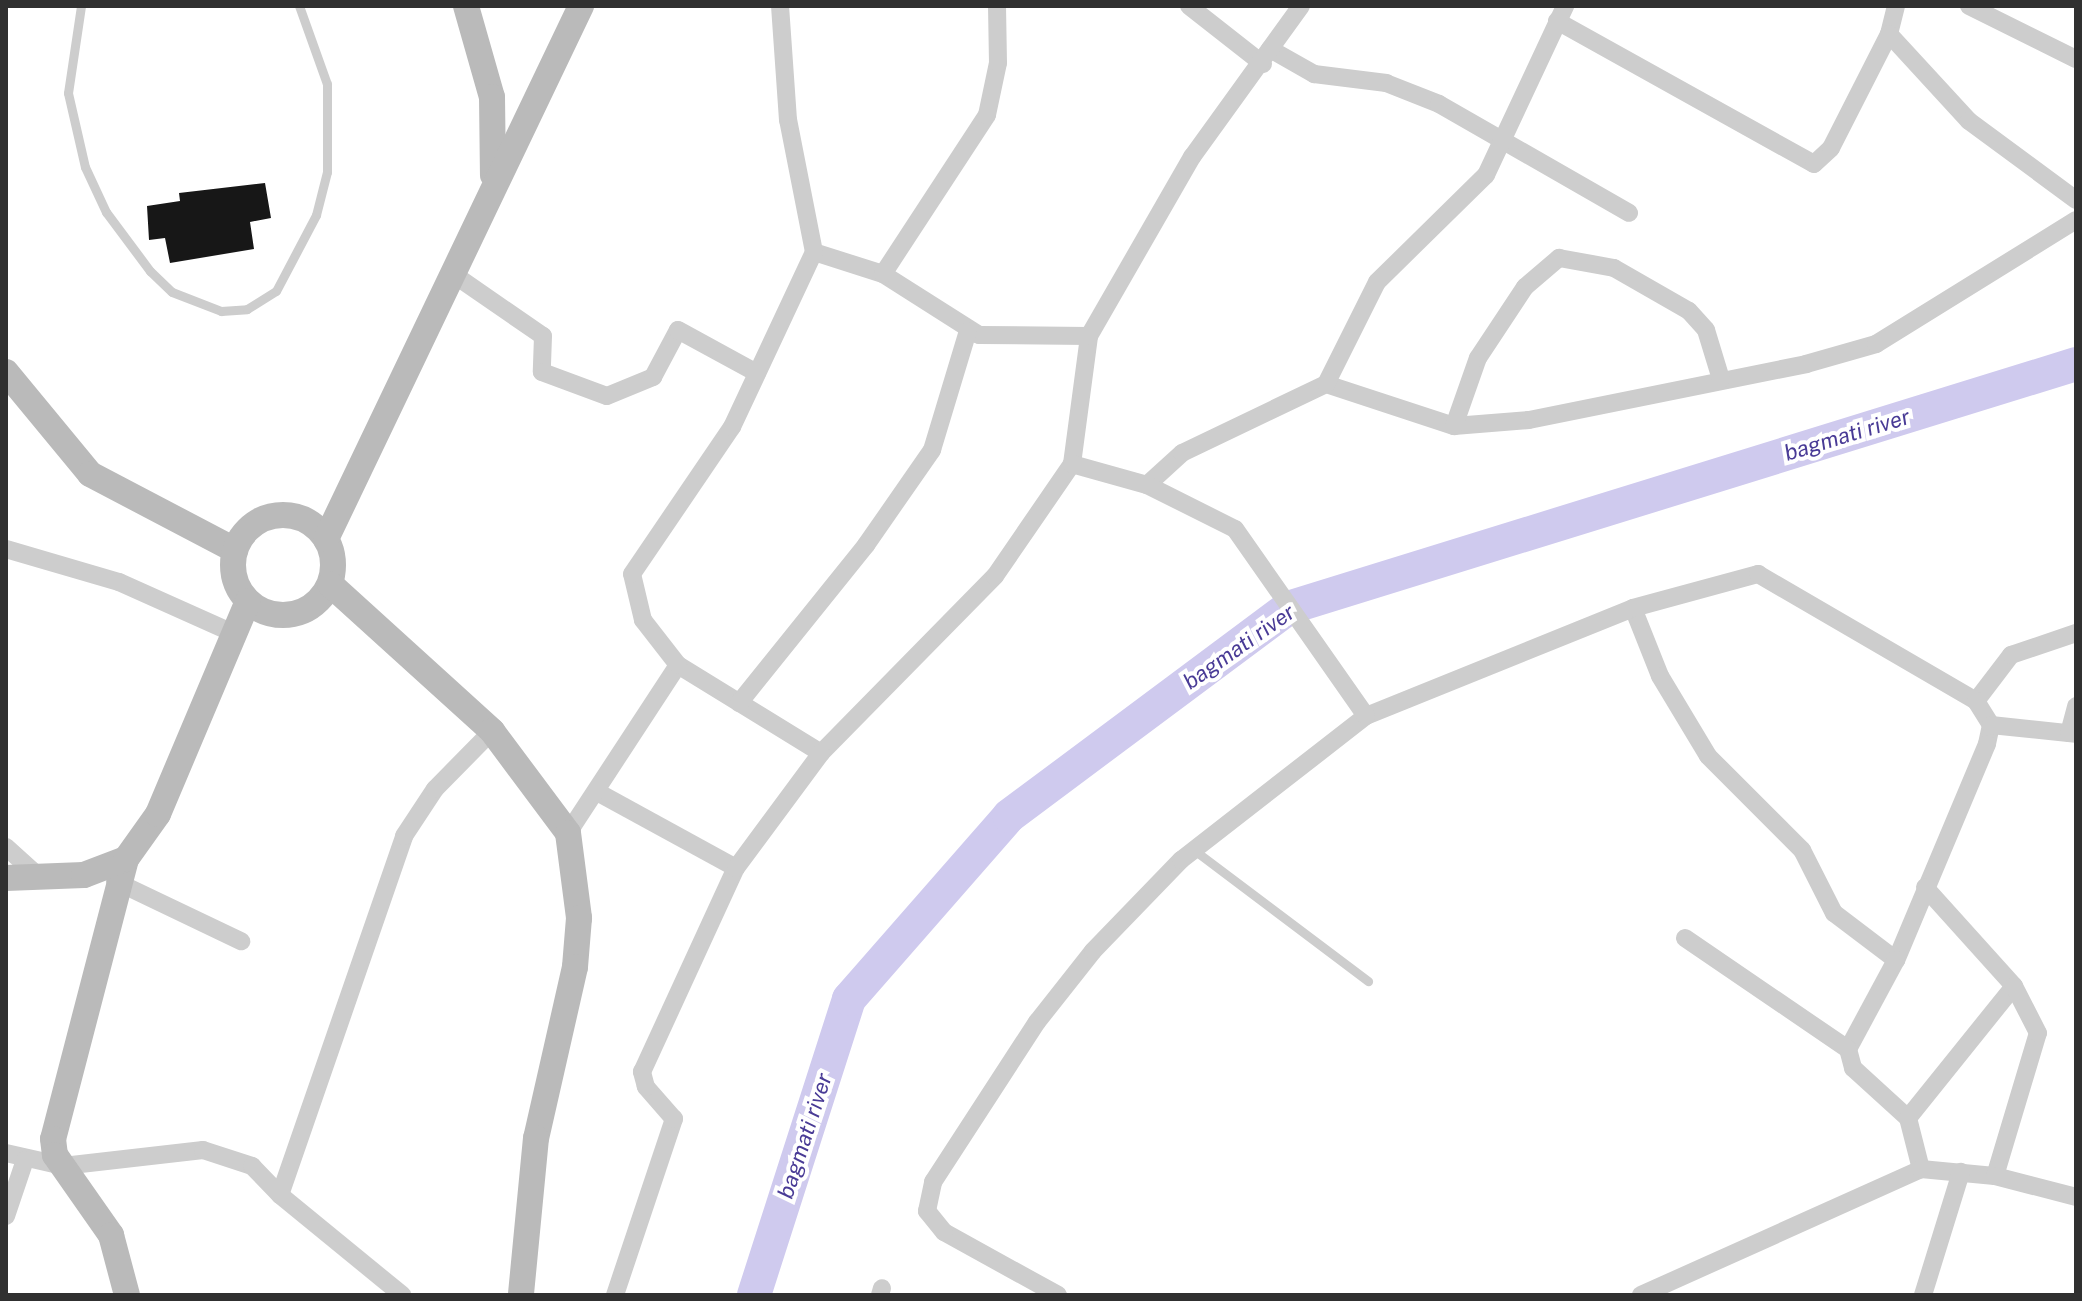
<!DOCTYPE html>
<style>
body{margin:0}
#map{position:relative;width:2082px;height:1301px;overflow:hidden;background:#fff;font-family:"Public Sans",sans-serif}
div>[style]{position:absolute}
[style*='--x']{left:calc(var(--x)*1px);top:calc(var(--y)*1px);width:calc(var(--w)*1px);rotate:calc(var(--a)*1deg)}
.river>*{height:34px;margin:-17px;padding:0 17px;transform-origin:17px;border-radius:17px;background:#cfcaee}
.building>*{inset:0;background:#171717}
.lane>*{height:9px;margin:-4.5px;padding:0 4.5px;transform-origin:4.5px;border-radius:4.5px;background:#cdcdcd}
.street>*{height:18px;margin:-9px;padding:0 9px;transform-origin:9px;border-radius:9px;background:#cdcdcd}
.secondary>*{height:26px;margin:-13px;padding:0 13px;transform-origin:13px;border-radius:13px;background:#bababa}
.secondary>.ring{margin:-13px;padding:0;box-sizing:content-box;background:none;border:26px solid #bababa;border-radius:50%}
span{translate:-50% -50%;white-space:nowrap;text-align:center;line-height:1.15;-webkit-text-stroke:8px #fff;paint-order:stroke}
.water-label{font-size:22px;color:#493b96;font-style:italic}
.frame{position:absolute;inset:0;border:8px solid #303030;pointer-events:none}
</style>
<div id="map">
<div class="river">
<i style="--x:754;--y:1295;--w:311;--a:-72.2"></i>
<i style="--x:849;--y:999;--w:243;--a:-48.8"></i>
<i style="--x:1009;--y:816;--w:348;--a:-36.7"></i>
<i style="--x:1288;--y:608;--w:825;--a:-17.2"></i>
</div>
<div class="building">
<i style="clip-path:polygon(265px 183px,271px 218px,250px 222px,254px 249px,170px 263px,165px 238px,149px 240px,147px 206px,180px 201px,179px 193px)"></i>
</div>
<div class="lane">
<i style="--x:81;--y:6;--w:88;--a:98.5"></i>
<i style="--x:68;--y:93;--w:76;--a:77.1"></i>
<i style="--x:85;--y:167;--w:50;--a:65"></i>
<i style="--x:106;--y:212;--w:74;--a:53.3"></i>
<i style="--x:150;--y:271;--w:30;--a:44"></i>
<i style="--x:172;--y:292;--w:53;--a:21.2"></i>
<i style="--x:221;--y:311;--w:26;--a:-4"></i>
<i style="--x:247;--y:309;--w:34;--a:-32"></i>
<i style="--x:276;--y:291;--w:86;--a:-62.2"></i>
<i style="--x:316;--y:215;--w:44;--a:-75.7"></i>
<i style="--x:327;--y:172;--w:88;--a:-90"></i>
<i style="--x:327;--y:84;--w:83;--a:-109.7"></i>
<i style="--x:1194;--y:850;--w:218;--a:37"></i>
</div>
<div class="street">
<i style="--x:1189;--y:6;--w:94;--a:38.1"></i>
<i style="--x:1896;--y:6;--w:29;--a:104"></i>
<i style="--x:1889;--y:34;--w:118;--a:47.4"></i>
<i style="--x:1969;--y:121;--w:133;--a:36.4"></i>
<i style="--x:1969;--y:6;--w:119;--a:26.4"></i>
<i style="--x:1557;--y:21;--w:294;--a:29.1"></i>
<i style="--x:1814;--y:164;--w:23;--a:-43"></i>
<i style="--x:1831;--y:148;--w:128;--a:-63"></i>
<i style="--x:1270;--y:49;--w:51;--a:29.6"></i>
<i style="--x:1314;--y:74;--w:73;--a:7.1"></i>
<i style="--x:1386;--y:83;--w:57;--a:21.6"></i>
<i style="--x:1439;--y:104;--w:219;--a:29.8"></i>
<i style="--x:814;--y:252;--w:72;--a:17.7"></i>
<i style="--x:883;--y:274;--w:114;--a:32.4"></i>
<i style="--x:979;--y:335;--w:110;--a:0.5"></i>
<i style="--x:453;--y:274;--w:109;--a:34.6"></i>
<i style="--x:543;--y:336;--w:36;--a:92"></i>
<i style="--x:542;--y:372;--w:69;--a:20.3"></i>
<i style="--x:607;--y:396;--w:50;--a:-22.4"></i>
<i style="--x:653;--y:377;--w:53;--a:-62"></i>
<i style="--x:678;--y:330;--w:90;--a:28.6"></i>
<i style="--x:883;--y:274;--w:190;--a:-56.8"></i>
<i style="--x:987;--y:115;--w:53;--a:-78.1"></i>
<i style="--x:998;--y:63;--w:57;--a:-91"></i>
<i style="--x:1326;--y:384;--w:135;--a:18.2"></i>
<i style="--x:1454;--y:426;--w:75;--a:-4.6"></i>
<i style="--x:1529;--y:420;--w:283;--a:-11.4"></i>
<i style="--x:1806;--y:364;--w:73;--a:-15.9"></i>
<i style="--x:1876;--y:344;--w:235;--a:-31.8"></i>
<i style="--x:1454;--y:426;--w:72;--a:-70.6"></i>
<i style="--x:1478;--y:358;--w:85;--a:-56.5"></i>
<i style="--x:1525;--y:287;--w:45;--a:-40.5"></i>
<i style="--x:1559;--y:258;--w:56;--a:10.3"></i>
<i style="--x:1614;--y:268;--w:86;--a:29.8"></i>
<i style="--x:1689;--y:311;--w:25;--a:48"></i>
<i style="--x:1706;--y:330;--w:51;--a:73"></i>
<i style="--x:1147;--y:485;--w:47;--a:-42.4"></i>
<i style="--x:1182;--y:453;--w:160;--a:-25.6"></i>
<i style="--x:1326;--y:384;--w:114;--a:-63.4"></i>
<i style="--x:1377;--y:282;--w:153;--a:-44.5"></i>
<i style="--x:1486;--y:175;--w:187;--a:-64.9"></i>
<i style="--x:6;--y:549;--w:118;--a:16.3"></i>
<i style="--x:119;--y:582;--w:123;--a:24.1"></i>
<i style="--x:1633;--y:608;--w:73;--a:68.3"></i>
<i style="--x:1660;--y:676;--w:93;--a:59"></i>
<i style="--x:1708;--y:756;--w:133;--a:45"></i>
<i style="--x:1802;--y:850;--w:71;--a:63.1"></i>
<i style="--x:1834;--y:913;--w:78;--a:37.2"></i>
<i style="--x:678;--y:665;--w:168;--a:31.6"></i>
<i style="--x:821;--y:753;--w:248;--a:-45.5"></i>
<i style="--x:995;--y:576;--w:136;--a:-55.5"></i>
<i style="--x:1072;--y:464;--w:129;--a:-82.4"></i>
<i style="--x:1089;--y:336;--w:207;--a:-60.1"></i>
<i style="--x:1192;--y:157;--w:186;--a:-54.2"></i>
<i style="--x:1976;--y:701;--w:58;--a:-52.7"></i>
<i style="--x:2011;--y:655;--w:69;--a:-18.7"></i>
<i style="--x:739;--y:703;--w:203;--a:-51.2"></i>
<i style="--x:866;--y:545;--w:116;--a:-55.2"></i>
<i style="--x:932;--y:450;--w:124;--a:-73.2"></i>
<i style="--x:1366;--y:716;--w:288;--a:-22"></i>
<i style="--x:1633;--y:608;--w:130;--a:-15.2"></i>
<i style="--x:1758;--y:574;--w:252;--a:30.2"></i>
<i style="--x:1976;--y:701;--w:28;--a:58"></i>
<i style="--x:1991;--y:725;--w:19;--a:102"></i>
<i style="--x:1987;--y:744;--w:234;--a:112.8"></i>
<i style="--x:1896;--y:960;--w:101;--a:118.3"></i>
<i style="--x:1848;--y:1049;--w:20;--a:75"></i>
<i style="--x:1853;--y:1068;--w:74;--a:42.3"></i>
<i style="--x:1908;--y:1118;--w:53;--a:75.7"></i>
<i style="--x:1991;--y:725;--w:85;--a:6"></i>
<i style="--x:2069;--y:733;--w:28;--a:-75"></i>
<i style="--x:599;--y:793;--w:156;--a:28.7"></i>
<i style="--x:568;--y:833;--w:201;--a:-56.8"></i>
<i style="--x:678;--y:665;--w:57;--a:-127.9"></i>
<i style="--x:643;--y:620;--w:47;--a:-103.4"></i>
<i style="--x:632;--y:574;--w:178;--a:-55.8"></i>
<i style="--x:732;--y:427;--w:193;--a:-64.9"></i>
<i style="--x:814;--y:252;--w:135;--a:-101.1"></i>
<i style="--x:788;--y:120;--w:114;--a:-94"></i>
<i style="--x:6;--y:847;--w:38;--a:42"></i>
<i style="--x:115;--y:881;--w:140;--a:25.5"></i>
<i style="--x:1685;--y:938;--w:197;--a:34.3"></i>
<i style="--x:1908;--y:1118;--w:169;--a:-51.2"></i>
<i style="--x:2014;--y:986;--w:133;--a:-132"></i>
<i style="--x:6;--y:1153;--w:58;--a:12.8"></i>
<i style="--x:63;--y:1166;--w:141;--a:-6.5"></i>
<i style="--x:203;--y:1150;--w:52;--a:18.1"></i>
<i style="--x:252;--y:1166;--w:40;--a:46"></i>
<i style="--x:280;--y:1195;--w:380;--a:-70.9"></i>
<i style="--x:404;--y:836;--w:56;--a:-56.6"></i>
<i style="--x:435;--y:789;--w:81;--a:-45.5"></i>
<i style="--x:1995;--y:1176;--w:149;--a:-73.3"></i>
<i style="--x:2038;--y:1033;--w:53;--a:-117.1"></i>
<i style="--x:280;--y:1195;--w:158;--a:39.3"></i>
<i style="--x:6;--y:1216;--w:59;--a:-71.3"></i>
<i style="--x:615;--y:1295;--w:186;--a:-71.5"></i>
<i style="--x:674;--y:1119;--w:43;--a:-131.2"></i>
<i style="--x:646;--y:1087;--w:16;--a:-105"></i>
<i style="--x:642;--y:1072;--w:225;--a:-65.3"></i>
<i style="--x:736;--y:868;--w:143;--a:-53.5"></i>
<i style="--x:880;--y:1295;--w:7;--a:-74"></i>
<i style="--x:1058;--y:1295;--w:130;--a:-151.1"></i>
<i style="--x:944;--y:1232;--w:27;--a:-129"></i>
<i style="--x:927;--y:1211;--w:30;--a:-78"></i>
<i style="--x:933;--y:1182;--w:191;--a:-57"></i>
<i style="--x:1037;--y:1022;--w:90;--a:-51.7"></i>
<i style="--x:1093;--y:951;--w:127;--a:-46"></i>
<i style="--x:1181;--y:860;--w:234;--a:-37.9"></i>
<i style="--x:1366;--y:716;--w:228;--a:-125"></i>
<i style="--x:1235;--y:529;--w:98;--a:-153.4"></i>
<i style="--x:1147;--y:485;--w:78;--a:-164.4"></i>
<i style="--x:1641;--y:1295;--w:307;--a:-24.2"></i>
<i style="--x:1921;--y:1169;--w:74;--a:5.4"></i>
<i style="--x:1995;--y:1176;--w:84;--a:14.5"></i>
<i style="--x:1923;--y:1295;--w:129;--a:-72.8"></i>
</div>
<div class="secondary">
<i style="--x:466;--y:6;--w:95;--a:74.1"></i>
<i style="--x:492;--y:97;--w:78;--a:89.3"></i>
<i style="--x:6;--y:372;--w:132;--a:50.5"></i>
<i style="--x:90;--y:474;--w:164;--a:27.7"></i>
<i class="ring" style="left:233px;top:515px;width:74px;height:74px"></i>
<i style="--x:326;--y:539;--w:591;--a:-64.43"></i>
<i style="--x:330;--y:584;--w:219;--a:42.2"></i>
<i style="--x:492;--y:731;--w:127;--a:53.3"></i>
<i style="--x:568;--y:833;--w:86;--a:82.6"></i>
<i style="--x:579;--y:918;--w:49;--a:94.7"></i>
<i style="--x:575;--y:967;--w:175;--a:102.8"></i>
<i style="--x:536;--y:1138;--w:158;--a:95.5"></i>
<i style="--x:126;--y:859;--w:289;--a:104.6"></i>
<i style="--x:53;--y:1139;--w:16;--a:83"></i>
<i style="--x:55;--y:1155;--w:98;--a:55"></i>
<i style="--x:111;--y:1235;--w:62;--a:75.1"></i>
<i style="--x:6;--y:878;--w:78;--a:-2.2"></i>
<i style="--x:84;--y:875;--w:45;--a:-20.9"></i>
<i style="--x:126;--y:859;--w:55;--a:-54.6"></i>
<i style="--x:158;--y:814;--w:231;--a:-67.1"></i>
</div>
<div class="water-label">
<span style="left:1847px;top:435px;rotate:-17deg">bagmati river</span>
<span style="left:1239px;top:647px;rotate:-35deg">bagmati river</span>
<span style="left:805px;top:1136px;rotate:-72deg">bagmati river</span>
</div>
<div class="frame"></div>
</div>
